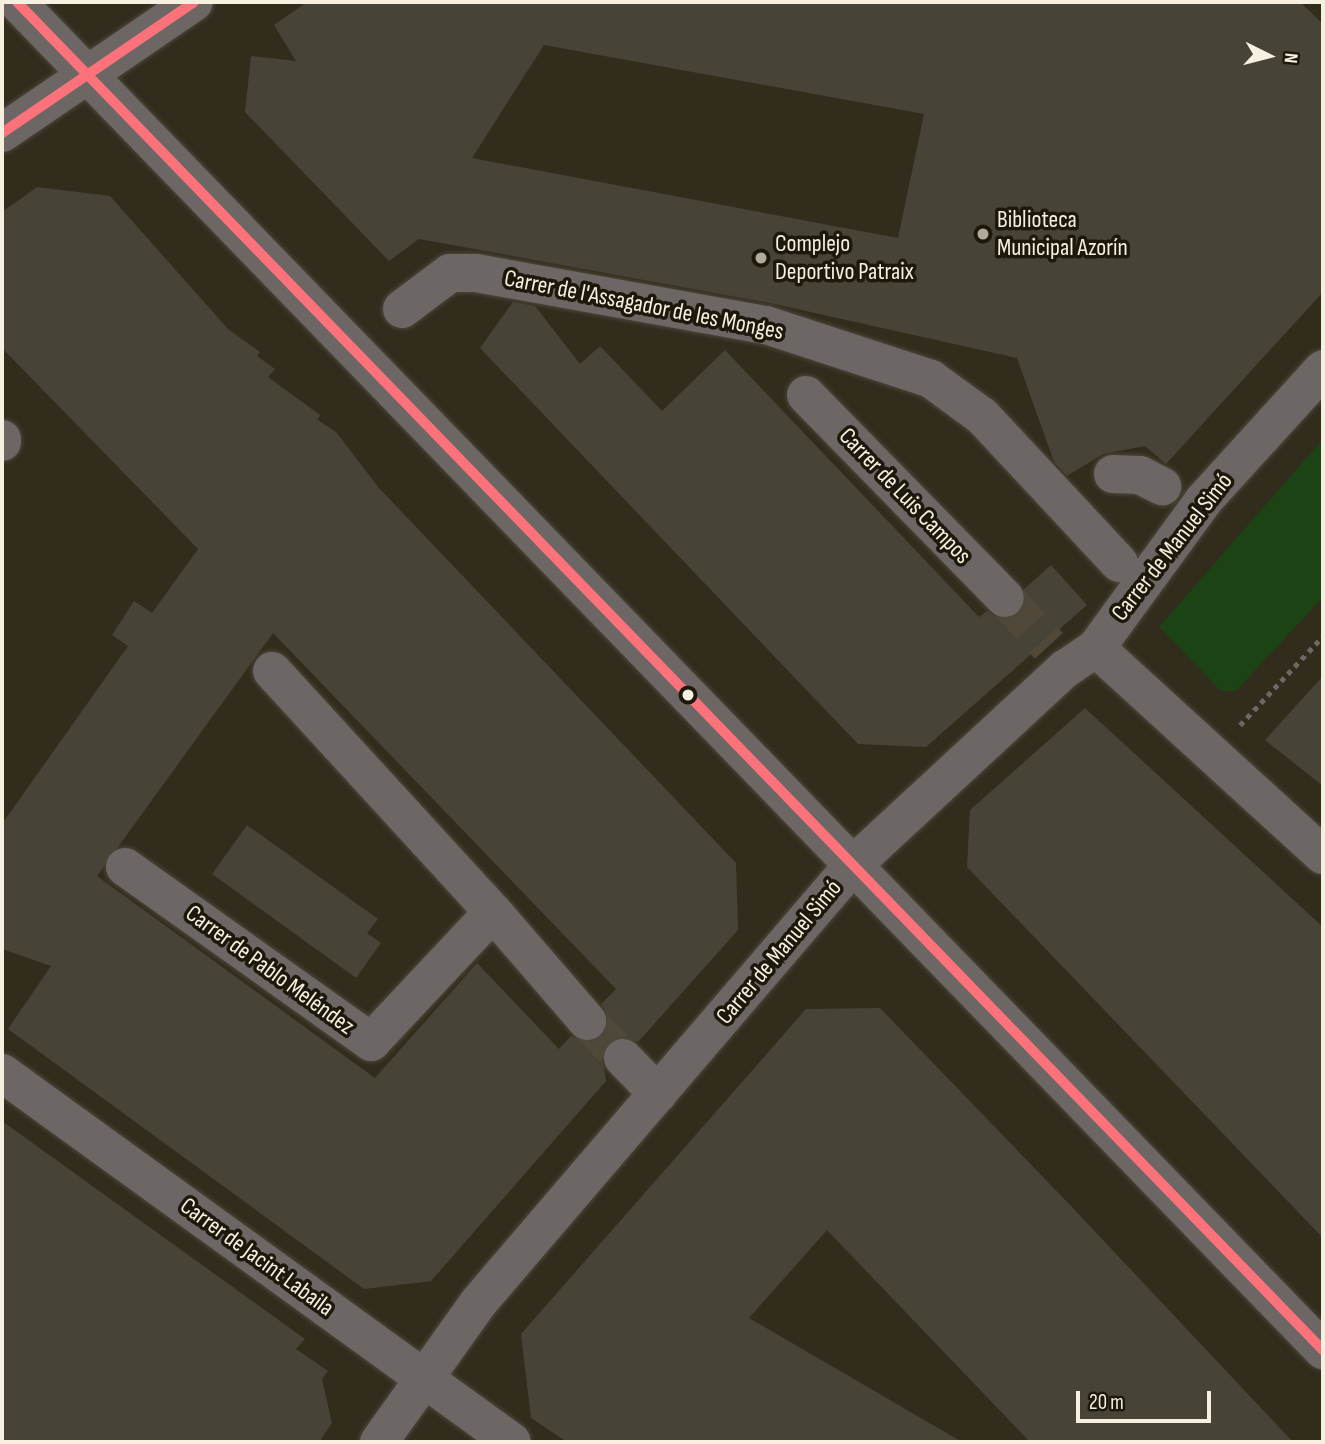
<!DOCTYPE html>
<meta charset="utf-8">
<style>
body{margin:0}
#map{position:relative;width:1325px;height:1444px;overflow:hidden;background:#322c1d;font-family:"Sofia Sans Condensed",sans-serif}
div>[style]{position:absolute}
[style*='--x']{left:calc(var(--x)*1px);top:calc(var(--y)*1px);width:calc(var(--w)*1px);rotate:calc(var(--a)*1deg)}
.green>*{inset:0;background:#1c4313}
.building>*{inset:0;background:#484337}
.minor-tunnel>*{height:38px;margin-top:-19px;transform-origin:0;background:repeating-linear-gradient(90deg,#50493a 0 38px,transparent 0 57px)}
.path>*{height:4.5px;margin-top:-2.25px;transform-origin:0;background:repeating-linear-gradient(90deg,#6e6864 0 5px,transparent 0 10px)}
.roads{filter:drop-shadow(0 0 2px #4c463a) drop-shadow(0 0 2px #4c463a)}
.minor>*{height:38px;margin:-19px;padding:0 19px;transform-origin:19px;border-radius:19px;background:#6c6664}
.bus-1>*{height:10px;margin:-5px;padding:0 5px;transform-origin:5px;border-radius:5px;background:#fc727a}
.dots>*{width:19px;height:19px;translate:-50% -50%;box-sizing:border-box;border:4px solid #1d180c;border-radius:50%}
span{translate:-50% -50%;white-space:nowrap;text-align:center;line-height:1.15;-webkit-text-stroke:7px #1d180c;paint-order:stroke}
.poi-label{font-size:24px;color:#f7efdf}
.left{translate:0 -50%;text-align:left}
.street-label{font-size:24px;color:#f7efdf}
.frame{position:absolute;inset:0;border:4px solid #f7efdf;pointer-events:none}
.north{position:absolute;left:1234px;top:21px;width:70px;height:70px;-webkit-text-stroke:5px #1d180c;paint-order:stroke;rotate:96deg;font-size:19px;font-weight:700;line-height:28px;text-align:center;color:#f7efdf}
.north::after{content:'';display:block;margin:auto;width:24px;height:32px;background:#f7efdf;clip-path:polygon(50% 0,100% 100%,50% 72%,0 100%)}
.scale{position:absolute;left:1076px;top:1391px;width:135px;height:32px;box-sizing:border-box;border:4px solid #f7efdf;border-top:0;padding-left:9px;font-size:21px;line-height:24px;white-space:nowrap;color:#f7efdf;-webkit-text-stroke:5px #1d180c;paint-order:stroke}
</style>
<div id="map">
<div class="green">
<i style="clip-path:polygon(1323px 439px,1323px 597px,1236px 691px,1221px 691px,1159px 627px)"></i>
</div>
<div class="building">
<i style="clip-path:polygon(evenodd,307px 2px,1300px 2px,1323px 24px,1323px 292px,1166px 464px,1145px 446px,1103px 454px,1067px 476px,1054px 462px,1017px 358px,770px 303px,419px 239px,389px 261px,245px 112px,251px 56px,296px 61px,274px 25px,307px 2px,544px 45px,924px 114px,898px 238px,472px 158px,544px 45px)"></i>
<i style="clip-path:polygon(evenodd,37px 187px,110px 196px,228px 329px,260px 352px,257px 356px,275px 369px,268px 377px,320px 415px,318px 420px,336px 432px,379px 488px,736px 863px,738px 930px,638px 1042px,618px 1037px,607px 1043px,602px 1053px,606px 1081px,431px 1281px,364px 1289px,8px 1029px,51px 966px,2px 949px,2px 824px,128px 646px,112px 635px,134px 601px,152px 613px,198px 549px,2px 348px,2px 212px,37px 187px,273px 633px,616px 989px,601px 1004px,609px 1018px,601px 1038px,590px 1043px,571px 1036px,559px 1049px,477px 963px,375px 1078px,97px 876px,273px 633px)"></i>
<i style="clip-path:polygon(513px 302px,535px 306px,580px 364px,600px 346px,662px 411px,725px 350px,979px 617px,987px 611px,1000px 619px,1020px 614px,1024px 589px,1051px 565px,1087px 605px,926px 747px,858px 744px,480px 348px)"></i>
<i style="clip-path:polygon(1323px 676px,1323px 786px,1265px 740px)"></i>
<i style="clip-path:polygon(1085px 708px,1323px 927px,1323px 1238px,967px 867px,970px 810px)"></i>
<i style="clip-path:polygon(247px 825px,378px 919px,367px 933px,381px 943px,356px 978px,212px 874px)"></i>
<i style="clip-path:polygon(880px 1008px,1071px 1206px,1293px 1442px,1030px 1442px,827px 1230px,749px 1318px,962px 1442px,567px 1442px,531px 1418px,521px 1334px,806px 1009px)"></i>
<i style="clip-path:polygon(2px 1121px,305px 1339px,296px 1349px,328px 1371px,322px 1379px,332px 1423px,319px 1442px,2px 1442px)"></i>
</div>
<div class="minor-tunnel">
<i style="--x:1005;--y:598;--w:65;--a:47.5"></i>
<i style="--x:587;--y:1021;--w:52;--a:45.8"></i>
</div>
<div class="path">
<i style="--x:1240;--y:725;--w:122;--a:-47"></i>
</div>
<div class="roads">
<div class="minor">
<i style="--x:17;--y:2;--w:1877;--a:45.91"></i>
<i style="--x:2;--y:133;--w:232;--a:-34.3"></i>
<i style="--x:402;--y:309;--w:60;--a:-36.9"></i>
<i style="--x:450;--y:273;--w:26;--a:0"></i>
<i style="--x:476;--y:273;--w:295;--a:10.2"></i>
<i style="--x:766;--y:325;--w:174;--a:18.1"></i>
<i style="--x:931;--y:379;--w:63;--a:36"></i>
<i style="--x:982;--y:416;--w:201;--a:47"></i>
<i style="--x:806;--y:395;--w:284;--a:45.6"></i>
<i style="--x:2;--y:439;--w:3;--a:90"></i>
<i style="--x:1113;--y:474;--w:27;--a:2"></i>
<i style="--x:1140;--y:475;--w:25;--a:27"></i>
<i style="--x:1096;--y:648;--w:307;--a:42.4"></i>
<i style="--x:125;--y:867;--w:302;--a:35.4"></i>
<i style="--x:371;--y:1042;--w:178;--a:-46.8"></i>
<i style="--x:493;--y:912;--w:327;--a:-132.5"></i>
<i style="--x:493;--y:912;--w:144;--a:49.2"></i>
<i style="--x:623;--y:1058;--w:50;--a:45.8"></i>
<i style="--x:2;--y:1073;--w:629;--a:35.89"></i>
<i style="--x:379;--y:1442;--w:171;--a:-54.5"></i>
<i style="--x:478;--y:1303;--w:577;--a:-49.43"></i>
<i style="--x:853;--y:865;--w:289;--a:-42.8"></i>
<i style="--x:1065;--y:669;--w:37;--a:-34"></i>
<i style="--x:1096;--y:648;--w:182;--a:-53.9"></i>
<i style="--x:1203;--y:501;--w:178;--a:-47.7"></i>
</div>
</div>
<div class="bus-1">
<i style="--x:17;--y:2;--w:1877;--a:45.91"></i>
<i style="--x:2;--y:133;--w:232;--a:-34.3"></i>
</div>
<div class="dots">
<i style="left:983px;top:234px;background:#b2ab9b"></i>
<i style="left:761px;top:258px;background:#b2ab9b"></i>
<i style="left:688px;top:695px;background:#f7efdf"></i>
</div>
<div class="poi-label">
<span class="left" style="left:997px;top:234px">Biblioteca<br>Municipal Azorín</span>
<span class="left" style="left:775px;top:258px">Complejo<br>Deportivo Patraix</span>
</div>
<div class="street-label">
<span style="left:644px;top:305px;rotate:11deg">Carrer de l'Assagador de les Monges</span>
<span style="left:905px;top:496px;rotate:46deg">Carrer de Luis Campos</span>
<span style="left:1172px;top:547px;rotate:-52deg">Carrer de Manuel Simó</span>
<span style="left:779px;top:952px;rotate:-50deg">Carrer de Manuel Simó</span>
<span style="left:270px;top:970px;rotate:36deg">Carrer de Pablo Meléndez</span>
<span style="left:257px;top:1257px;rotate:36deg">Carrer de Jacint Labaila</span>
</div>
<div class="frame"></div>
<div class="north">N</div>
<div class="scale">20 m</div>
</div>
